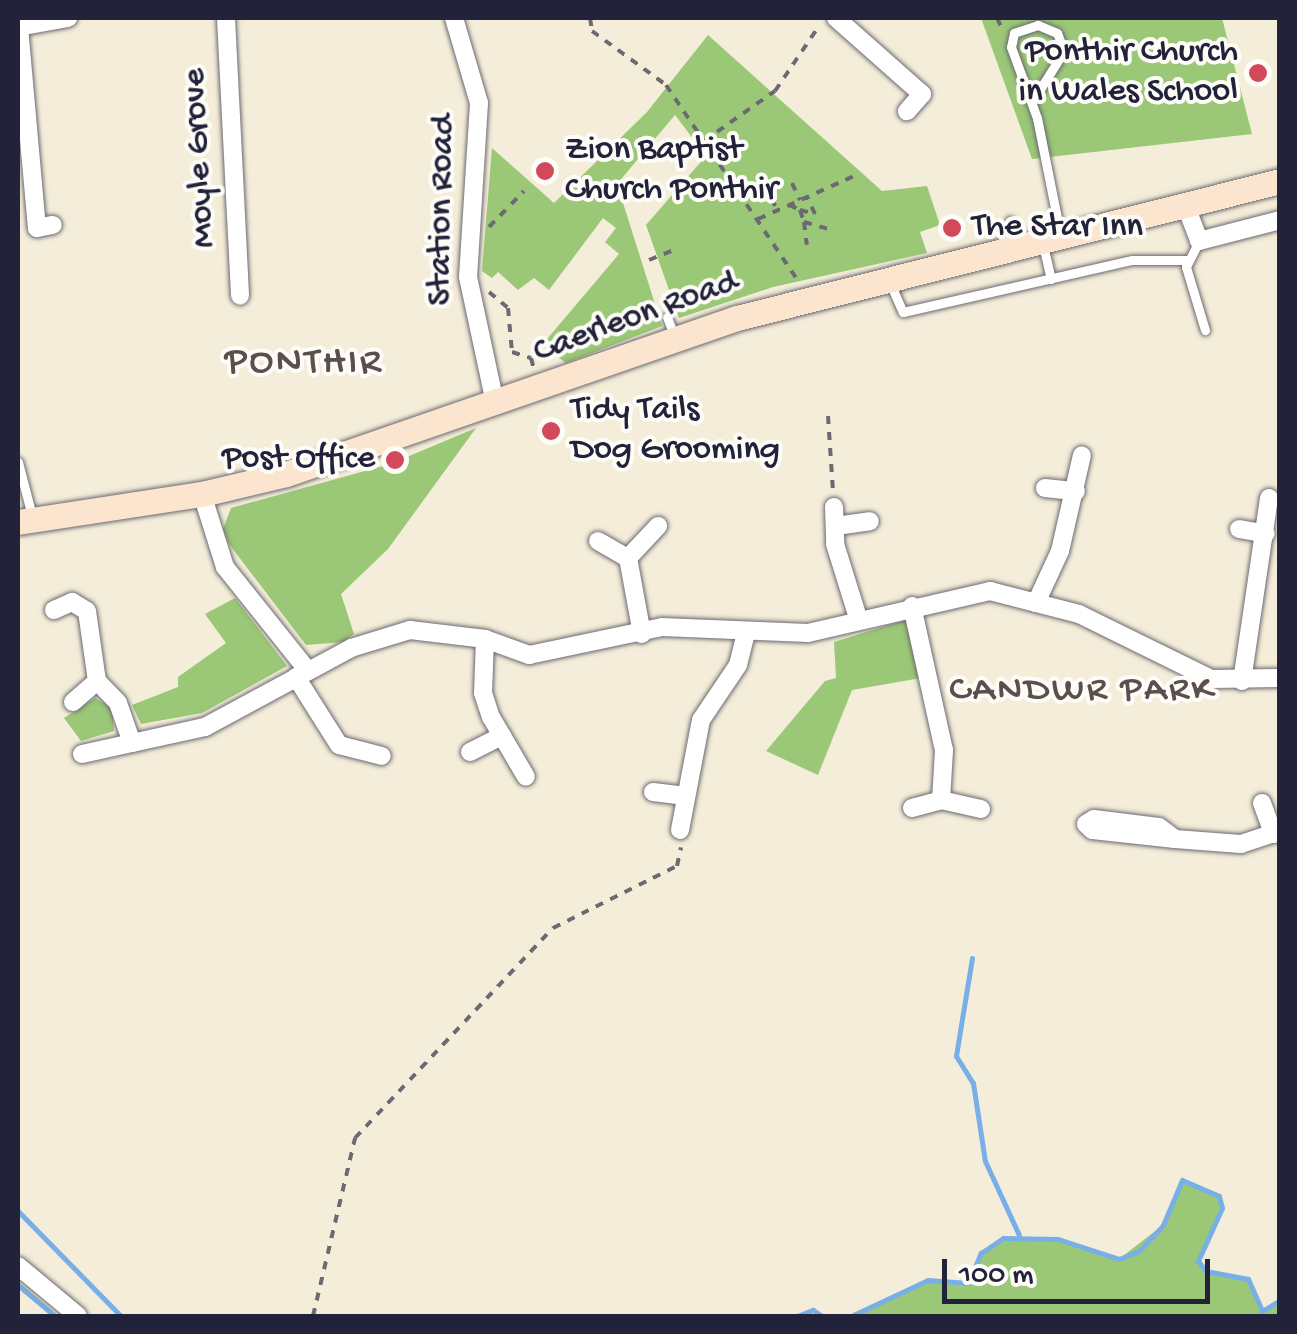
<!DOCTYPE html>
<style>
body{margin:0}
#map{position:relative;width:1297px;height:1334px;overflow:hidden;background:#f4edd9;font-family:"Gochi Hand",sans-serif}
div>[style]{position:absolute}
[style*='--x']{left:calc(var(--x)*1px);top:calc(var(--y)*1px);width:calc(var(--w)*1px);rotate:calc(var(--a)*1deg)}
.green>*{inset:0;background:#9ac876}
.stream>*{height:5px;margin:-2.5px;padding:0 2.5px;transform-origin:2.5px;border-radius:2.5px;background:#78afe7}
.path>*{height:4px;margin-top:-2px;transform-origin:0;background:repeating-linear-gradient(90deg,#6c6972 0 8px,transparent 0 16px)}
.roads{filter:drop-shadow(0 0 2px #6c6972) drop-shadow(0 0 2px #6c6972)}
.service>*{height:9px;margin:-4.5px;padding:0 4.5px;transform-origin:4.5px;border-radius:4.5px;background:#fff}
.minor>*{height:18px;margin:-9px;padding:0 9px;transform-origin:9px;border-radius:9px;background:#fff}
.secondary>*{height:25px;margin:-12.5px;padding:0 12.5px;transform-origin:12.5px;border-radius:12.5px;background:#fce5cf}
.dots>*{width:28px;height:28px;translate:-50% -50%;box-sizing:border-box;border:5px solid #fdfcf7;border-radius:50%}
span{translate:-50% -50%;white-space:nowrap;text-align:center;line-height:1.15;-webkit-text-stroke:8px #fdfcf7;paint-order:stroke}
.poi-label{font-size:35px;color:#22223b}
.right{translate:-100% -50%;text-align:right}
.left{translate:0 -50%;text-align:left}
.street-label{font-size:35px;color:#22223b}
.neighbourhood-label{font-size:38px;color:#5b4e4e;letter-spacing:2.5px}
.quarter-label{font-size:40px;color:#5b4e4e;letter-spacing:2.5px}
.frame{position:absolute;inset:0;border:20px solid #22223b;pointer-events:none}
.scale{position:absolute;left:942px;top:1259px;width:268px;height:45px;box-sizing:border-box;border:5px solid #22223b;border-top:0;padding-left:12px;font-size:30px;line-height:35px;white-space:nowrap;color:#22223b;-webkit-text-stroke:8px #fdfcf7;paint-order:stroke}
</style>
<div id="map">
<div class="green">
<i style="clip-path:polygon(981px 18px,1222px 18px,1252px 134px,1032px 159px)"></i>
<i style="clip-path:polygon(708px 35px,882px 191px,927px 186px,940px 225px,920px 232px,927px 253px,773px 287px,679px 318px,646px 225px,706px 156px,675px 115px,617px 184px,662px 326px,566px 363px,542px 345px,619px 254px,605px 242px,616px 228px,603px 218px,549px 290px,534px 278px,518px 290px,498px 272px,492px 278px,482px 271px,492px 148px,554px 203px,647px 112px)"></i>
<i style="clip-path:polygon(476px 428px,388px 549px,341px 594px,354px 634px,343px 642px,306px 645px,229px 544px,223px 529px,231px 508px,390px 464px)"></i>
<i style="clip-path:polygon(235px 598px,287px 666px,202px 713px,141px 724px,132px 705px,178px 687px,178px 677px,226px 643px,205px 614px)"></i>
<i style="clip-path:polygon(905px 620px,921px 678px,852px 690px,818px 775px,766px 751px,825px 681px,836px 678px,834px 642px)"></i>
<i style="clip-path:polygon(95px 698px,112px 708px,114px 731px,81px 741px,64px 718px)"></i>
<i style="clip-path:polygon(1182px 1180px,1219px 1196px,1222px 1208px,1199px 1261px,1206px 1271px,1248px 1279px,1262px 1311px,1279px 1300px,1279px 1316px,851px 1316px,928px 1280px,968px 1283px,981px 1253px,1003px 1238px,1058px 1239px,1119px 1259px,1163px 1225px)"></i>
</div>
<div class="stream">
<i style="--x:972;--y:958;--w:99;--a:99.3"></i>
<i style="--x:956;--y:1056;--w:32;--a:58"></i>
<i style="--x:973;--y:1083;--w:79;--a:81.3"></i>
<i style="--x:985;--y:1161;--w:81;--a:65.3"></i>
<i style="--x:18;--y:1211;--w:147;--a:45.6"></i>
<i style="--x:18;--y:1285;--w:48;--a:40"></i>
<i style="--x:797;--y:1316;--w:17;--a:-21"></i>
<i style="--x:813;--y:1310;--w:11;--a:34"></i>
<i style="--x:851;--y:1316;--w:85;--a:-25.1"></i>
<i style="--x:928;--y:1280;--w:40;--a:4.3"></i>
<i style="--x:968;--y:1283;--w:33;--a:-67"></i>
<i style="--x:981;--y:1253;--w:27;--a:-34"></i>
<i style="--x:1003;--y:1238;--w:55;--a:1"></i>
<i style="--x:1058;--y:1239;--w:64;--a:18.2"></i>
<i style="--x:1119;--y:1259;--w:22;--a:-22"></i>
<i style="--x:1139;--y:1251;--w:35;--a:-47"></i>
<i style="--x:1163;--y:1225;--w:49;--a:-67.1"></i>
<i style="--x:1182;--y:1180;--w:40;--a:23.4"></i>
<i style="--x:1219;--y:1196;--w:12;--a:76"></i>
<i style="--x:1222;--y:1208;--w:58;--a:114.4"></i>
<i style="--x:1198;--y:1261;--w:13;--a:51"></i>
<i style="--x:1206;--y:1271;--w:43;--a:10.8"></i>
<i style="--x:1248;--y:1279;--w:35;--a:66"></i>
<i style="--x:1262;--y:1311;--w:21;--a:-31"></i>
</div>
<div class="path">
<i style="--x:590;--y:18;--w:13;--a:81"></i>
<i style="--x:592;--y:31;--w:92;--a:36.1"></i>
<i style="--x:666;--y:85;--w:236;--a:56"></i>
<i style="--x:997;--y:18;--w:14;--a:65"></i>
<i style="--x:704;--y:141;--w:87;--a:-35.2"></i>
<i style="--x:775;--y:91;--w:78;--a:-55.9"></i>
<i style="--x:792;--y:183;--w:19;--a:65"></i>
<i style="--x:765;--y:184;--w:29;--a:65"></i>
<i style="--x:789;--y:205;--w:12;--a:24"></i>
<i style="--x:800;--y:210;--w:13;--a:72"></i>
<i style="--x:804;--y:222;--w:25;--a:16"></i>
<i style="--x:800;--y:210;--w:16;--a:15"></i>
<i style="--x:815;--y:214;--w:19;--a:-115"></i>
<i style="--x:758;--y:219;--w:105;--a:-24.1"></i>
<i style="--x:804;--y:222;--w:23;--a:83"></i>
<i style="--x:489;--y:227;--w:50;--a:-45.8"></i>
<i style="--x:649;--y:260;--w:27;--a:-22"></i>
<i style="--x:489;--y:292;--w:25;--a:40"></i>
<i style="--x:508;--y:308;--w:44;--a:84.8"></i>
<i style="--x:512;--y:352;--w:20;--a:18"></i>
<i style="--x:531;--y:358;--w:11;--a:75"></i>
<i style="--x:828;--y:416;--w:75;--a:86.2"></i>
<i style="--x:313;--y:1316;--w:183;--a:-76.7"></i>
<i style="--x:355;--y:1138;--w:289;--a:-46.7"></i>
<i style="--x:553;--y:928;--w:139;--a:-26.6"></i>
<i style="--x:677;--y:866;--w:19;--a:-78"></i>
</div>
<div class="roads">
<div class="service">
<i style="--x:1032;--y:102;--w:60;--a:-57.9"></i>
<i style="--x:1064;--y:51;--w:19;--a:-111"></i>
<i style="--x:1057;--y:33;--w:21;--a:-157"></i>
<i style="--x:1038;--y:25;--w:25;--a:162"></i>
<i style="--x:1014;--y:33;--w:14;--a:102"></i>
<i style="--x:1011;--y:47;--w:76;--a:69.9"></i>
<i style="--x:1037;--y:118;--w:117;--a:78.7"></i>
<i style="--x:1199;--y:241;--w:29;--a:117"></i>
<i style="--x:1186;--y:267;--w:66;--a:73.2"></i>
<i style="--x:1043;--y:245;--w:35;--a:77"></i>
<i style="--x:1010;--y:247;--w:26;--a:-90"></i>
<i style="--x:889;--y:281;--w:34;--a:66"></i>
<i style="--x:903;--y:312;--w:235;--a:-12.8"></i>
<i style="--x:1132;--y:260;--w:56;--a:0"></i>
<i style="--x:667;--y:317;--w:22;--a:69"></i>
<i style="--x:18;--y:462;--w:56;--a:75.5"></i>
</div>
<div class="minor">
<i style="--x:226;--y:18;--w:278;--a:87.1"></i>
<i style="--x:454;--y:18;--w:89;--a:73.6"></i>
<i style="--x:479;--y:103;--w:174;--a:93.6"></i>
<i style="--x:468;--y:277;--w:129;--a:77.9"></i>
<i style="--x:836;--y:18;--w:115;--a:41.5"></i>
<i style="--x:922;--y:94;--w:23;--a:131"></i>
<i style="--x:18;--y:27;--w:51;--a:-10.2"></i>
<i style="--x:19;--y:27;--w:202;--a:84.9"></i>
<i style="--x:37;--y:228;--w:16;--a:-11"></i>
<i style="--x:1187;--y:209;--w:34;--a:69"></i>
<i style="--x:1199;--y:241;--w:84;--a:-14.5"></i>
<i style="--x:1045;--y:488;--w:31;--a:6"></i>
<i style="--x:202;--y:494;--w:77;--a:72.5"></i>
<i style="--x:225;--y:567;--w:133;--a:51.4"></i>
<i style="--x:834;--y:507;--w:37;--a:88"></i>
<i style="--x:835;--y:544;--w:77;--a:72.7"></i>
<i style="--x:836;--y:526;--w:34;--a:-8"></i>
<i style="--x:1239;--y:529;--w:27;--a:10"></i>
<i style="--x:598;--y:541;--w:34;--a:30"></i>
<i style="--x:1036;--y:603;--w:57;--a:-65.2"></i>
<i style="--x:1060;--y:551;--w:98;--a:-77.1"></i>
<i style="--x:912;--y:606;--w:148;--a:77.5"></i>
<i style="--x:944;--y:750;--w:50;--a:93.4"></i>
<i style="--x:941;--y:800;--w:41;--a:12.7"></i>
<i style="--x:54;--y:610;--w:20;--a:-24"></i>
<i style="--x:72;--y:602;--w:17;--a:31"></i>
<i style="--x:87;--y:611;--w:71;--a:81.9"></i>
<i style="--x:97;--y:681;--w:30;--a:46"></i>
<i style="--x:118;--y:703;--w:42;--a:70.7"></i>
<i style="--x:132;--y:743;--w:75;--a:-12.4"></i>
<i style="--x:205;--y:727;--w:166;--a:-28.4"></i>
<i style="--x:351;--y:648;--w:62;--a:-17"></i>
<i style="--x:410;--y:630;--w:76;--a:6.8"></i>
<i style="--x:485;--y:639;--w:47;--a:20"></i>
<i style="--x:529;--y:655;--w:136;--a:-11.9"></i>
<i style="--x:662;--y:627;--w:146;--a:2.4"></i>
<i style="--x:808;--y:633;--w:187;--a:-13"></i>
<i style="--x:990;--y:591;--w:92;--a:14.5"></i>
<i style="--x:1079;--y:614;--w:147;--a:26.2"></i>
<i style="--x:1211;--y:679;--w:69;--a:-0.8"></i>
<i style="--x:642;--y:634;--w:77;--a:-100.4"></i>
<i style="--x:628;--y:558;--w:44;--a:-46.8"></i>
<i style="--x:485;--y:639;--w:54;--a:92.1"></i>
<i style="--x:483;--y:693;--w:25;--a:72"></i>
<i style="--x:491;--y:717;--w:69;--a:59.7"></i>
<i style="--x:296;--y:677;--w:80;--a:57.7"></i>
<i style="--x:339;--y:745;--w:44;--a:14.3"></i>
<i style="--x:1242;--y:681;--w:185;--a:-81.6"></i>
<i style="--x:73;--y:702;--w:32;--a:-41"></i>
<i style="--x:470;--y:752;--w:36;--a:-27"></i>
<i style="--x:82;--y:754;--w:51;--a:-12.4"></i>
<i style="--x:653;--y:792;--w:31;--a:7"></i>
<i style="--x:1262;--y:803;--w:33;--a:70"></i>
<i style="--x:912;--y:808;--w:30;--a:-15"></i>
<i style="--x:1094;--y:819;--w:65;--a:7"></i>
<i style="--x:1159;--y:827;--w:20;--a:37"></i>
<i style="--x:1175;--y:839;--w:83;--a:-173.8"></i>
<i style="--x:1092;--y:830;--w:8;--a:-135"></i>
<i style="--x:1086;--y:824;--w:9;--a:-32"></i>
<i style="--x:680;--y:830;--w:112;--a:-79.2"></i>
<i style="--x:701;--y:720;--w:66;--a:-56.1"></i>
<i style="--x:738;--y:665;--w:32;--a:-76"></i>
<i style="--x:1175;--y:839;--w:66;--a:4.3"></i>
<i style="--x:1241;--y:844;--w:41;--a:-18.4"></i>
<i style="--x:18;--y:1266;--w:78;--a:39.8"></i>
</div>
<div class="secondary">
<i style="--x:18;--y:522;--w:186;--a:-8.7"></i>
<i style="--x:202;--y:494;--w:86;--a:-13.4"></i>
<i style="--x:286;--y:474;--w:477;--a:-19.1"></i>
<i style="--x:737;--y:318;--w:560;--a:-14.16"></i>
</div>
</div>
<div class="dots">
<i style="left:1258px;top:73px;background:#d1495b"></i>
<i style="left:545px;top:171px;background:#d1495b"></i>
<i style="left:952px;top:228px;background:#d1495b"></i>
<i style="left:551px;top:431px;background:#d1495b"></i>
<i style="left:395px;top:460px;background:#d1495b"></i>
</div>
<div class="poi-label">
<span class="right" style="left:1238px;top:73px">Ponthir Church<br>in Wales School</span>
<span class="left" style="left:565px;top:171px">Zion Baptist<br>Church Ponthir</span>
<span class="left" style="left:972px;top:228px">The Star Inn</span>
<span class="left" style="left:571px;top:431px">Tidy Tails<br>Dog Grooming</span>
<span class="right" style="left:375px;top:460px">Post Office</span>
</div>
<div class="street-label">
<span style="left:201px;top:158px;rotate:-93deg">Moyle Grove</span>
<span style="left:443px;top:210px;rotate:-89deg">Station Road</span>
<span style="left:636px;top:318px;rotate:-20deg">Caerleon Road</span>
</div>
<div class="neighbourhood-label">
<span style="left:1082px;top:692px">CANDWR PARK</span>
</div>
<div class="quarter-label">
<span style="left:304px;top:364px">PONTHIR</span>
</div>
<div class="frame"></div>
<div class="scale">100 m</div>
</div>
